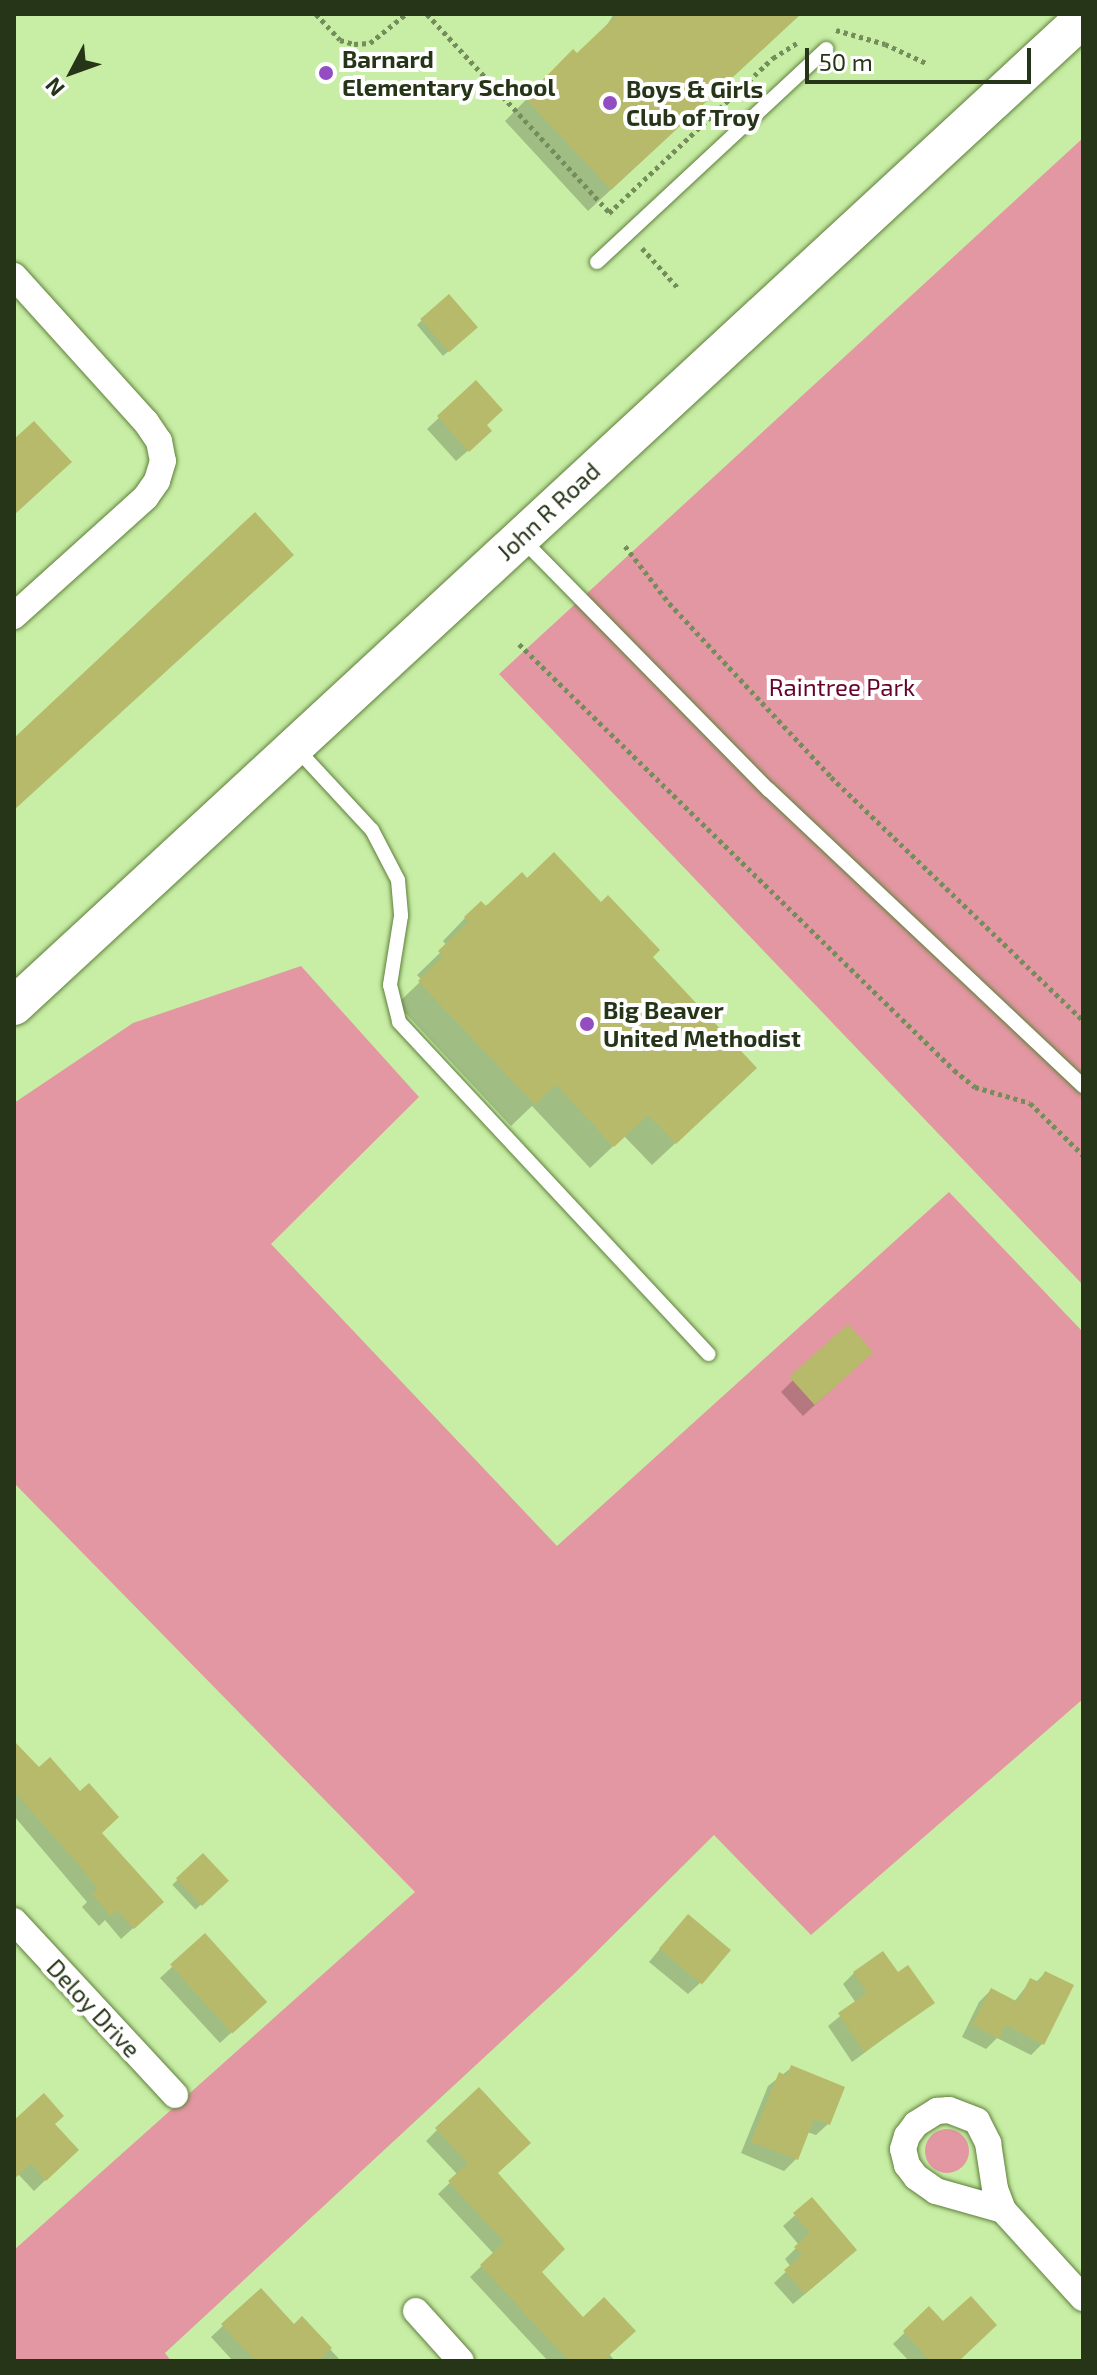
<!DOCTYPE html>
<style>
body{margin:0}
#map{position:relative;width:1097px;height:2375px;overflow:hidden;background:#c8eea5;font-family:"Exo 2",sans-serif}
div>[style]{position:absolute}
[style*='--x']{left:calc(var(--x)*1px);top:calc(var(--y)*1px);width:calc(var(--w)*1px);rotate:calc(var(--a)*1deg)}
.green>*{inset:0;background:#e397a2}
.round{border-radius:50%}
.shadow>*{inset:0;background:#0003;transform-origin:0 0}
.building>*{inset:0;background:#b7ba6a;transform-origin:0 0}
.path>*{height:5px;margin-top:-2.5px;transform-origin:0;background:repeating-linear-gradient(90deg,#748d5b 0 4px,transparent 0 8px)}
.roads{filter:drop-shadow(0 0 2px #5f7f3b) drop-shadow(0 0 2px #5f7f3b)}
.service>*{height:14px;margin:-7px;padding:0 7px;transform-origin:7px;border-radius:7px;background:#fff}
.minor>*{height:26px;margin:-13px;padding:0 13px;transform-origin:13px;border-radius:13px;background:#fff}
.secondary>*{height:38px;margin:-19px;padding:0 19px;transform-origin:19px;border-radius:19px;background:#fff}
.dots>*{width:22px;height:22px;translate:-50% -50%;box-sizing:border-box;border:4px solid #fff;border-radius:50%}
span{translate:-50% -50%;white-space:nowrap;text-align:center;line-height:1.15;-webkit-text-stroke:8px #fff;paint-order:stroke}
.poi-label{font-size:24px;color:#263417;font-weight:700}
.left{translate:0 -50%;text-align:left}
.street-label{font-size:24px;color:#263417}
.park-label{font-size:24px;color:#680326}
.frame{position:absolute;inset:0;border:16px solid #263417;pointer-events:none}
.north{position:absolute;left:32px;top:32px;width:80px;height:80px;-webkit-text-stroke:6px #fff;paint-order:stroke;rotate:229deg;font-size:22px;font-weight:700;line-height:32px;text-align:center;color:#263417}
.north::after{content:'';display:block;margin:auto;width:28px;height:36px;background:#263417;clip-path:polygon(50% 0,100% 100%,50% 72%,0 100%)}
.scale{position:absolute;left:805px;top:48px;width:226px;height:36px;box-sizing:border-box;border:4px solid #263417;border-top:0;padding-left:10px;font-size:24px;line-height:28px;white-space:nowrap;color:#263417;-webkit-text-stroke:6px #fff;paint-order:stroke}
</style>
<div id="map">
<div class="green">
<i style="clip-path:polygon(1083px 138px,1083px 1285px,499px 674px)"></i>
<i style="clip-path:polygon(301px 966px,419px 1097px,271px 1244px,557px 1546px,949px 1192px,1083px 1332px,1083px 1699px,811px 1935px,714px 1835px,572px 1976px,165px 2353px,171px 2361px,14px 2361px,14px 2250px,415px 1892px,14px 1483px,14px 1103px,133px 1023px)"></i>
<i class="round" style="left:925px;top:2129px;width:44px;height:44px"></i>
</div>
<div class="shadow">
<i style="clip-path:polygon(614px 14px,786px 14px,770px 42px,588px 211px,505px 121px,573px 52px,577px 56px,603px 31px)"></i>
<i style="clip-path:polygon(422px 320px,470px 332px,443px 356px,417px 325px)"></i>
<i style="clip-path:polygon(476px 383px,485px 425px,478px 442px,456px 461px,427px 429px)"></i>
<i style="clip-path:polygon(527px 881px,650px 957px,732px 1090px,652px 1165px,624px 1136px,590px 1168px,532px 1106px,511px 1126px,397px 1004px,422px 980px,417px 975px,447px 946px,443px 941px,465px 918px)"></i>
<i style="clip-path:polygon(847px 1327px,859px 1364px,803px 1416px,781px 1392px)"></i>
<i style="clip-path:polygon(14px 1744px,99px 1834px,150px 1913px,121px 1939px,105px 1920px,99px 1926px,82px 1907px,87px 1902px,14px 1816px)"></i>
<i style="left:203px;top:1856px;width:34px;height:42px;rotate:47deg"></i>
<i style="clip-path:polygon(677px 1928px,700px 1983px,688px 1994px,649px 1962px)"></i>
<i style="clip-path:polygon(172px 1967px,253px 2013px,220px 2043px,160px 1978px)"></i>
<i style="clip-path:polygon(854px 1973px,897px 1975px,932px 2003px,852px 2062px,828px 2026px,856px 2003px,843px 1984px)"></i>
<i style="clip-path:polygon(1045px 1973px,1042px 2044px,1031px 2055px,997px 2038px,986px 2049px,962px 2037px,979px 2002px,991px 1990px,1014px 2002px,1031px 1980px,1036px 1982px)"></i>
<i style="clip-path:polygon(791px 2068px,828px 2124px,816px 2135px,807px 2132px,796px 2159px,784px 2171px,741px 2153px,768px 2086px)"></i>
<i style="clip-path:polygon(14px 2123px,53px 2124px,65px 2161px,34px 2191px,18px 2174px,14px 2177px)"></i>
<i style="clip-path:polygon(437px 2130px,496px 2174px,539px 2272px,615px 2361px,548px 2361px,470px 2277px,494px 2254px,438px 2194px,458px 2175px,426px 2141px)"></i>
<i style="clip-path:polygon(812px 2200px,843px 2262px,793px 2304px,774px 2283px,791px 2267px,785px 2259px,799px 2245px,783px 2226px)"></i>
<i style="clip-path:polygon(260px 2291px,294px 2327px,302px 2319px,341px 2361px,233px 2361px,211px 2337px)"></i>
<i style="clip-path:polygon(929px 2309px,957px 2361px,909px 2361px,893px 2344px)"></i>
</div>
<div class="building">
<i style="clip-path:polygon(618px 14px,801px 14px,611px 190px,525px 98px,573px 49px,577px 53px)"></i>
<i style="left:449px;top:294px;width:44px;height:38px;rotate:49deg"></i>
<i style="clip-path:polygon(476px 380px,503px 410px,487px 425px,492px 431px,469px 452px,437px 416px)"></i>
<i style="clip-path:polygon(34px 421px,72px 462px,14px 515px,14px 439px)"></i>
<i style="clip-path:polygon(255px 512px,294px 555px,14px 810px,14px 738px)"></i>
<i style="clip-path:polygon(554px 852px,601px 902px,608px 895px,660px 950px,653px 957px,757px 1068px,676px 1144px,648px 1115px,614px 1147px,556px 1085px,535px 1105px,418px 981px,443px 956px,438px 951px,468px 922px,464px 917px,481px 901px,486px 906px,522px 872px,527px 878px)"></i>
<i style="left:848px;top:1324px;width:38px;height:79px;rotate:48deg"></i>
<i style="clip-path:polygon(14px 1741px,39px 1767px,50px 1757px,80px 1791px,89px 1783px,119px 1817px,102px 1833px,164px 1902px,134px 1929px,117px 1910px,111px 1916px,92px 1894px,97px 1889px,84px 1871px,14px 1791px)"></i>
<i style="left:203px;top:1853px;width:38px;height:37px;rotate:47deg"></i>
<i style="left:688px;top:1914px;width:56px;height:45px;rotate:40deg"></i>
<i style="left:205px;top:1933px;width:93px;height:47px;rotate:48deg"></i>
<i style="clip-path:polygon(883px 1951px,898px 1972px,908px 1965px,935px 2003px,864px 2052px,838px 2013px,867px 1993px,853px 1972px)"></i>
<i style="clip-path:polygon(1045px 1971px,1074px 1985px,1044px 2045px,1006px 2025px,999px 2039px,972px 2025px,991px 1988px,1018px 2002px,1030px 1978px,1039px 1982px)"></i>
<i style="clip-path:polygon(791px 2065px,845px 2087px,830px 2125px,814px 2119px,798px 2160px,751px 2142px,779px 2072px,787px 2076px)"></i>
<i style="clip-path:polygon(479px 2087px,531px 2143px,498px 2173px,565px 2249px,542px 2272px,583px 2317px,604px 2297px,636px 2331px,603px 2361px,569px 2361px,480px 2265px,504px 2242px,448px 2181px,468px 2163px,435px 2128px)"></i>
<i style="clip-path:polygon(44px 2093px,64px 2116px,55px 2124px,79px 2150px,46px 2181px,31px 2164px,14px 2179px,14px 2120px)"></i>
<i style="clip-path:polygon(812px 2197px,857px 2250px,805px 2294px,784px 2270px,802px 2255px,794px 2247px,810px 2233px,793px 2213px)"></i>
<i style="clip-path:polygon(261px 2288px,294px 2324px,302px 2316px,332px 2348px,318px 2361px,255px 2361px,221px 2324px)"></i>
<i style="clip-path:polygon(971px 2296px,997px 2325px,959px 2361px,930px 2361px,903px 2331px,929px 2306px,943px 2321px)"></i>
</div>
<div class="path">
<i style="--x:316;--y:14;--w:35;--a:47"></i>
<i style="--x:340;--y:40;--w:15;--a:16"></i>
<i style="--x:354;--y:44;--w:16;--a:-4"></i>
<i style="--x:370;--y:43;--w:46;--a:-38.9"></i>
<i style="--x:427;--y:14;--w:272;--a:47.4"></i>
<i style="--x:836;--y:30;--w:51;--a:15.9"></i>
<i style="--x:885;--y:44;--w:47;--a:24.9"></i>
<i style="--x:609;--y:213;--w:226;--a:-43.4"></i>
<i style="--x:773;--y:58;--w:28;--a:-32"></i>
<i style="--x:642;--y:248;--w:55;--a:47.9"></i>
<i style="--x:625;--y:546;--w:72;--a:52.3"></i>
<i style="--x:669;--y:603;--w:238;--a:47"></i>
<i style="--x:831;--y:777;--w:350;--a:44"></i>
<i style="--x:519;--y:644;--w:609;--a:44.4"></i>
<i style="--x:954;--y:1070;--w:27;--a:39"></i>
<i style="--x:975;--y:1087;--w:57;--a:16.2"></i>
<i style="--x:1030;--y:1103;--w:74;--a:44.5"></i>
</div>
<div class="roads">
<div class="service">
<i style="--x:597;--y:262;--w:313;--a:-42.9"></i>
<i style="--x:522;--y:539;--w:352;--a:45.5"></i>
<i style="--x:769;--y:790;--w:432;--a:43.3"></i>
<i style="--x:296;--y:748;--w:112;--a:47.2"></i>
<i style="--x:372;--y:830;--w:56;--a:62.5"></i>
<i style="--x:398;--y:880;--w:36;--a:85"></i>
<i style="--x:401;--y:916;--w:70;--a:99.1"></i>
<i style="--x:390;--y:985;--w:38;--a:76"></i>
<i style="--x:399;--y:1022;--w:454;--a:47"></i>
</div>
<div class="minor">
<i style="--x:14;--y:276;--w:197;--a:47.9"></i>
<i style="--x:146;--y:422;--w:23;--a:56"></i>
<i style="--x:159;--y:441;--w:20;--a:79"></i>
<i style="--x:163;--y:461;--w:21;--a:107"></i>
<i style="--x:157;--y:481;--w:19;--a:125"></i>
<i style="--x:146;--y:497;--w:178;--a:138"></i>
<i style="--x:14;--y:1921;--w:237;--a:47.2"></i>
<i style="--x:1003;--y:2210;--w:70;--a:-164.2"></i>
<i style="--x:936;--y:2191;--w:24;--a:-145"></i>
<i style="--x:916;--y:2177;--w:15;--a:-127"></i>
<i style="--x:907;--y:2165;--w:16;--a:-104"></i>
<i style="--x:903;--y:2149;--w:14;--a:-73"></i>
<i style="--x:907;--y:2136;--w:15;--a:-53"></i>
<i style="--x:916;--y:2124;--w:25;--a:-32"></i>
<i style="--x:937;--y:2111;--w:12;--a:-5"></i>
<i style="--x:949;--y:2110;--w:30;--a:21"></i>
<i style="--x:977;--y:2121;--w:25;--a:63"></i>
<i style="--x:988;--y:2143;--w:47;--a:81.3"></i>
<i style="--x:995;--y:2189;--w:22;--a:69"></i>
<i style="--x:1003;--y:2210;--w:119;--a:47.7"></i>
<i style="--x:416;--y:2311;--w:67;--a:48"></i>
</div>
<div class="secondary">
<i style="--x:14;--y:1006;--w:1456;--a:-42.74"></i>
</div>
</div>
<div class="dots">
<i style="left:326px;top:73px;background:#944dc1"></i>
<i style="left:610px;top:103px;background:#944dc1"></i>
<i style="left:587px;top:1024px;background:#944dc1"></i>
</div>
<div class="poi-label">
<span class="left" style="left:342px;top:73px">Barnard<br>Elementary School</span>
<span class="left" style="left:626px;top:103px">Boys &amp; Girls<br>Club of Troy</span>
<span class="left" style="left:603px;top:1024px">Big Beaver<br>United Methodist</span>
</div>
<div class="street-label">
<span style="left:548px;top:511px;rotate:-43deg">John R Road</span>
<span style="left:94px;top:2008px;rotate:47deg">Deloy Drive</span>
</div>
<div class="park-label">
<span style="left:842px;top:687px">Raintree Park</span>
</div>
<div class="frame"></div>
<div class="north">N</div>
<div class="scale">50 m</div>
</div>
